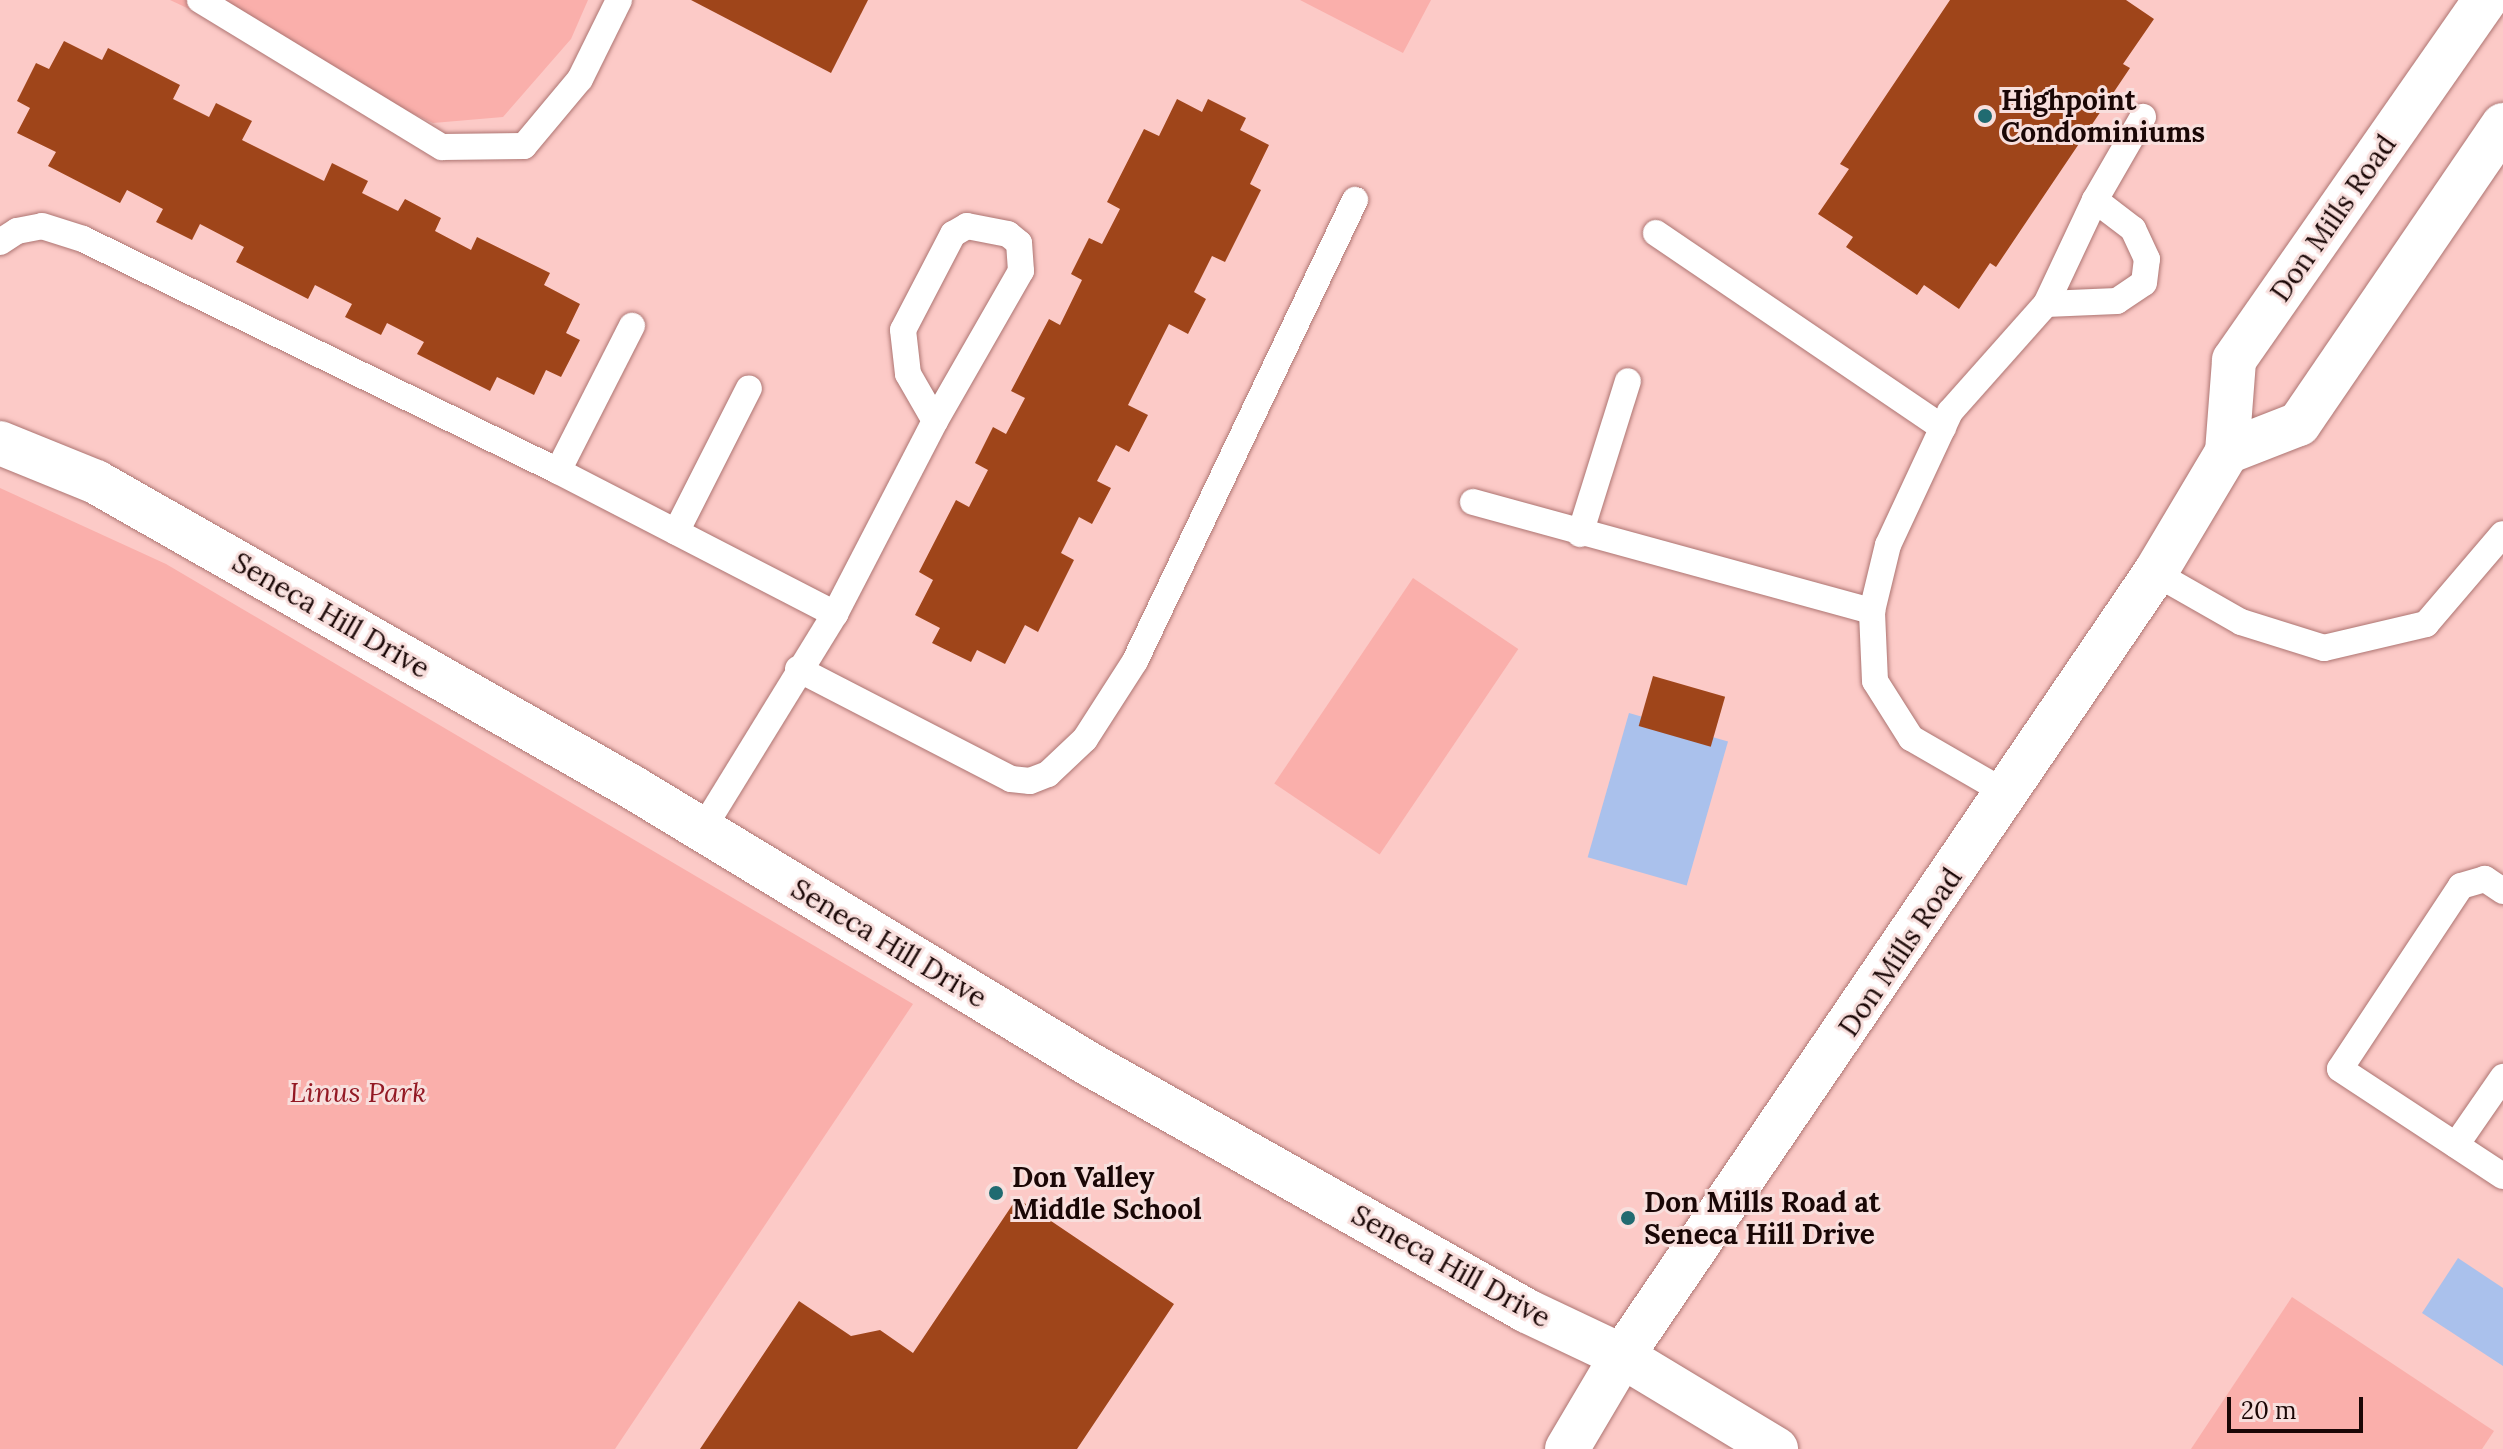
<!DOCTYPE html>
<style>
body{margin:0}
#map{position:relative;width:2503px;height:1449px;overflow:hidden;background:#fccac7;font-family:Lora,serif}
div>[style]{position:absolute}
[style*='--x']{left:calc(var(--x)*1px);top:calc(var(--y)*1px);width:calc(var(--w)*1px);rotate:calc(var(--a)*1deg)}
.green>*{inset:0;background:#faafab;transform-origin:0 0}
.water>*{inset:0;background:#aac1ec;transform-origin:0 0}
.building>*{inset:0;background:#9f451a;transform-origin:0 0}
.roads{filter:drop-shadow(0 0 2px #ad7572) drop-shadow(0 0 2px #ad7572)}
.lane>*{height:26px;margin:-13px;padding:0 13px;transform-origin:13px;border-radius:13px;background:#fff}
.street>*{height:44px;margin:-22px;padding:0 22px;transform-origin:22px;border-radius:22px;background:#fff}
.secondary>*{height:44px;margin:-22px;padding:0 22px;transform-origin:22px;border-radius:22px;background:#fff}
.dots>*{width:22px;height:22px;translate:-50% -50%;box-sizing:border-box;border:4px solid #f8dfdd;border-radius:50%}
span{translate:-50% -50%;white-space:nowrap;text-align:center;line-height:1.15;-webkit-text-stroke:6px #f8dfdd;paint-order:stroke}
.poi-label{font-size:28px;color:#1a0706;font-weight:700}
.left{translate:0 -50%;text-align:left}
.street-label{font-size:28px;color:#1a0706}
.park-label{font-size:28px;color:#931924;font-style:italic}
.scale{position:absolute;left:2227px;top:1397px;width:136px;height:36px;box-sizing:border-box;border:4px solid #1a0706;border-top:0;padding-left:10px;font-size:24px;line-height:28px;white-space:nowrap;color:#1a0706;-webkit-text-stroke:6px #f8dfdd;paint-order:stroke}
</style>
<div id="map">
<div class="green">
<i style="clip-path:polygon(170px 0,588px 0,571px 39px,503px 117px,433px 123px)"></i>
<i style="clip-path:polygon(1300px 0,1431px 0,1403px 53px)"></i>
<i style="clip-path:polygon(0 488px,166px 564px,913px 1004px,615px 1449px,0 1449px)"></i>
<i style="left:1413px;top:578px;width:127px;height:248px;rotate:34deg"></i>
<i style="clip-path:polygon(2292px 1297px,2494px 1431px,2482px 1449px,2191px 1449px)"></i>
</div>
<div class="water">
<i style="left:1629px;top:713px;width:103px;height:150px;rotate:16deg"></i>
<i style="clip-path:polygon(2458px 1258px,2503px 1288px,2503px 1366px,2422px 1313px)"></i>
</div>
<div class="building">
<i style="clip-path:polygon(691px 0,868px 0,831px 73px)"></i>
<i style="clip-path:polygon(1950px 0,2126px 0,2154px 19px,2123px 64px,2130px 68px,1996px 267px,1990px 263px,1959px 309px,1924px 285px,1917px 295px,1846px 247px,1853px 237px,1818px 214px,1849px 169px,1840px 164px)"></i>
<i style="clip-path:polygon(64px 41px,102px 60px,108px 48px,180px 85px,173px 99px,209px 117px,216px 103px,252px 121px,242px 140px,324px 181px,332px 163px,368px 181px,362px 193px,398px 211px,405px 199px,441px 218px,435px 231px,471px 250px,477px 237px,550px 273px,544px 285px,580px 304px,566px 333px,580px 340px,561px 377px,546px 370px,534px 395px,497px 377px,490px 391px,417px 354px,424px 342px,387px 323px,381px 335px,345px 317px,352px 304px,315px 285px,308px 299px,236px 262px,244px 247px,200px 224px,192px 240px,156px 222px,163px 209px,127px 190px,120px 203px,48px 166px,56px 152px,17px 133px,30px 108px,17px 101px,36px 63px,49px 69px)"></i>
<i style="clip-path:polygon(1177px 99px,1202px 112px,1208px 99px,1246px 118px,1240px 130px,1269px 145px,1250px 184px,1261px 190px,1225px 262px,1212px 256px,1194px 292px,1206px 299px,1188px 334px,1169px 324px,1128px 405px,1148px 415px,1129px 452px,1116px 445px,1097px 481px,1111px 488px,1092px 524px,1079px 517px,1061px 553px,1074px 560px,1038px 632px,1025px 625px,1005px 664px,977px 650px,971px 662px,932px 643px,940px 628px,915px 615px,933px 580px,919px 572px,956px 500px,969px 507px,988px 470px,975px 463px,993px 427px,1006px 434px,1025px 398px,1011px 391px,1049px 319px,1060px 325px,1082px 280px,1071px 274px,1089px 238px,1102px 244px,1120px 209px,1107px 202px,1144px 129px,1159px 136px)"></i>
<i style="left:1653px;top:676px;width:75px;height:52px;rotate:16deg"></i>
<i style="clip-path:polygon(1017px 1198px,1174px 1304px,1077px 1449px,700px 1449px,799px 1301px,851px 1336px,880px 1330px,913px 1353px)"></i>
</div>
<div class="roads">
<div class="lane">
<i style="--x:200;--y:0;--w:283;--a:31.3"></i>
<i style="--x:442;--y:147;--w:82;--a:-0.7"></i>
<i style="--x:524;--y:146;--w:87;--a:-50.1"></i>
<i style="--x:580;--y:79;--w:88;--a:-63.7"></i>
<i style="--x:1656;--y:233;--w:347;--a:34.2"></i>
<i style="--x:0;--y:242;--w:20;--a:-33"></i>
<i style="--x:17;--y:231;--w:25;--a:-11"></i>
<i style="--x:42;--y:226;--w:43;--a:17.6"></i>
<i style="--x:83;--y:239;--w:529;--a:26.03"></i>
<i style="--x:558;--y:471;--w:312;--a:27.3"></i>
<i style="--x:2046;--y:304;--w:71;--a:-2.4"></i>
<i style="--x:2117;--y:301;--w:32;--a:-34"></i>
<i style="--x:2144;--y:283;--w:24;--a:-83"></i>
<i style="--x:2147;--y:259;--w:33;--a:-115"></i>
<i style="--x:2133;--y:229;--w:48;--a:-142.7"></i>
<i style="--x:558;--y:471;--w:163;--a:-63"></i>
<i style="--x:1473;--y:502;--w:414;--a:15.3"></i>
<i style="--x:676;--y:532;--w:161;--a:-63.1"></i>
<i style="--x:1580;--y:534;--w:160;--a:-72.6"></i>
<i style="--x:2155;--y:573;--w:99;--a:29.7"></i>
<i style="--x:2241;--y:622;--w:87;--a:17.4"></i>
<i style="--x:2324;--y:648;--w:105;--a:-13.2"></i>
<i style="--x:2426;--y:624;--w:118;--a:-49.5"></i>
<i style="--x:798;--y:669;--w:240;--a:27.3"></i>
<i style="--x:1011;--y:779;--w:19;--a:6"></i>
<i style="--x:1030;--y:781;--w:19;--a:-21"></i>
<i style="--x:1048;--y:774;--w:51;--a:-43.4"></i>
<i style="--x:1085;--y:739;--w:93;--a:-57.3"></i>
<i style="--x:1135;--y:661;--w:511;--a:-64.49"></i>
<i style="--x:2008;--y:794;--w:112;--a:-150"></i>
<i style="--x:1911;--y:738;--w:67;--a:-122.3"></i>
<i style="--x:1875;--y:681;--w:70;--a:-92.5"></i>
<i style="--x:1872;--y:611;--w:68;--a:-76.4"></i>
<i style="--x:1888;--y:545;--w:147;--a:-65"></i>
<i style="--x:1950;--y:412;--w:144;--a:-48.4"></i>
<i style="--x:2046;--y:304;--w:115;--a:-64.8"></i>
<i style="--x:2095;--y:200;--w:96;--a:-60"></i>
<i style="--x:702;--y:830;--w:254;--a:-58.4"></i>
<i style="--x:835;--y:614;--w:217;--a:-62.6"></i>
<i style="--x:935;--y:421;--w:173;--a:-60.2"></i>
<i style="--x:1021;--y:271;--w:28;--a:-94"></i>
<i style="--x:1019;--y:243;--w:14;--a:-141"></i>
<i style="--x:1008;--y:234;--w:42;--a:-169"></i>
<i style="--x:967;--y:226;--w:16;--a:150"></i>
<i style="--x:953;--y:234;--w:108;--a:117.5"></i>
<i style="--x:903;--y:330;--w:44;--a:83.5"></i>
<i style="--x:908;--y:374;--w:54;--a:60.1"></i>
<i style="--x:2503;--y:891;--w:22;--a:-146"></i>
<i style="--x:2485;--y:879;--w:25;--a:164"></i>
<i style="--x:2461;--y:886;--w:219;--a:123.5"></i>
<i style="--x:2340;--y:1069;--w:195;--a:33.3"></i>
<i style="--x:2456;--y:1145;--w:83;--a:-55.3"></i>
</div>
<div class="street">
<i style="--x:0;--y:443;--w:104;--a:22.1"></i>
<i style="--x:96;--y:482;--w:617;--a:29.64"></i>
<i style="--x:632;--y:787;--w:534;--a:31.22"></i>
<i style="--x:1089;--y:1064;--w:503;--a:29.42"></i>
<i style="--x:1527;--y:1311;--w:105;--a:25.3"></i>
<i style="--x:1622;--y:1356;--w:180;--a:31.1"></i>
</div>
<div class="secondary">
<i style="--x:2227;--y:452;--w:77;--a:-21.3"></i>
<i style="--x:2299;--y:424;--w:362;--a:-55.7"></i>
<i style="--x:1567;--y:1449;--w:108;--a:-59.4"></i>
<i style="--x:1622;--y:1356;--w:947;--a:-55.76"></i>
<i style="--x:2155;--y:573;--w:141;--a:-59.2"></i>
<i style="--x:2227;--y:452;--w:92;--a:-85.6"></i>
<i style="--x:2234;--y:360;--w:439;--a:-55.1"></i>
</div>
</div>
<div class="dots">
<i style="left:1985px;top:116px;background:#206b71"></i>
<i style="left:996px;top:1193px;background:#206b71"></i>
<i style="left:1628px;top:1218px;background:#206b71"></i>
</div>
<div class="poi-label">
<span class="left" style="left:2001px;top:116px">Highpoint<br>Condominiums</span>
<span class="left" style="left:1012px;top:1193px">Don Valley<br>Middle School</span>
<span class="left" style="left:1644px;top:1218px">Don Mills Road at<br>Seneca Hill Drive</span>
</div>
<div class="street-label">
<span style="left:2333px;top:218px;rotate:-55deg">Don Mills Road</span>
<span style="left:331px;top:615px;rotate:30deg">Seneca Hill Drive</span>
<span style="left:889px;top:943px;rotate:31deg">Seneca Hill Drive</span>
<span style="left:1900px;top:952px;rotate:-56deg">Don Mills Road</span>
<span style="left:1451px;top:1266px;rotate:29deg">Seneca Hill Drive</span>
</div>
<div class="park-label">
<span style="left:358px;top:1092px">Linus Park</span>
</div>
<div class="scale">20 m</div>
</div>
